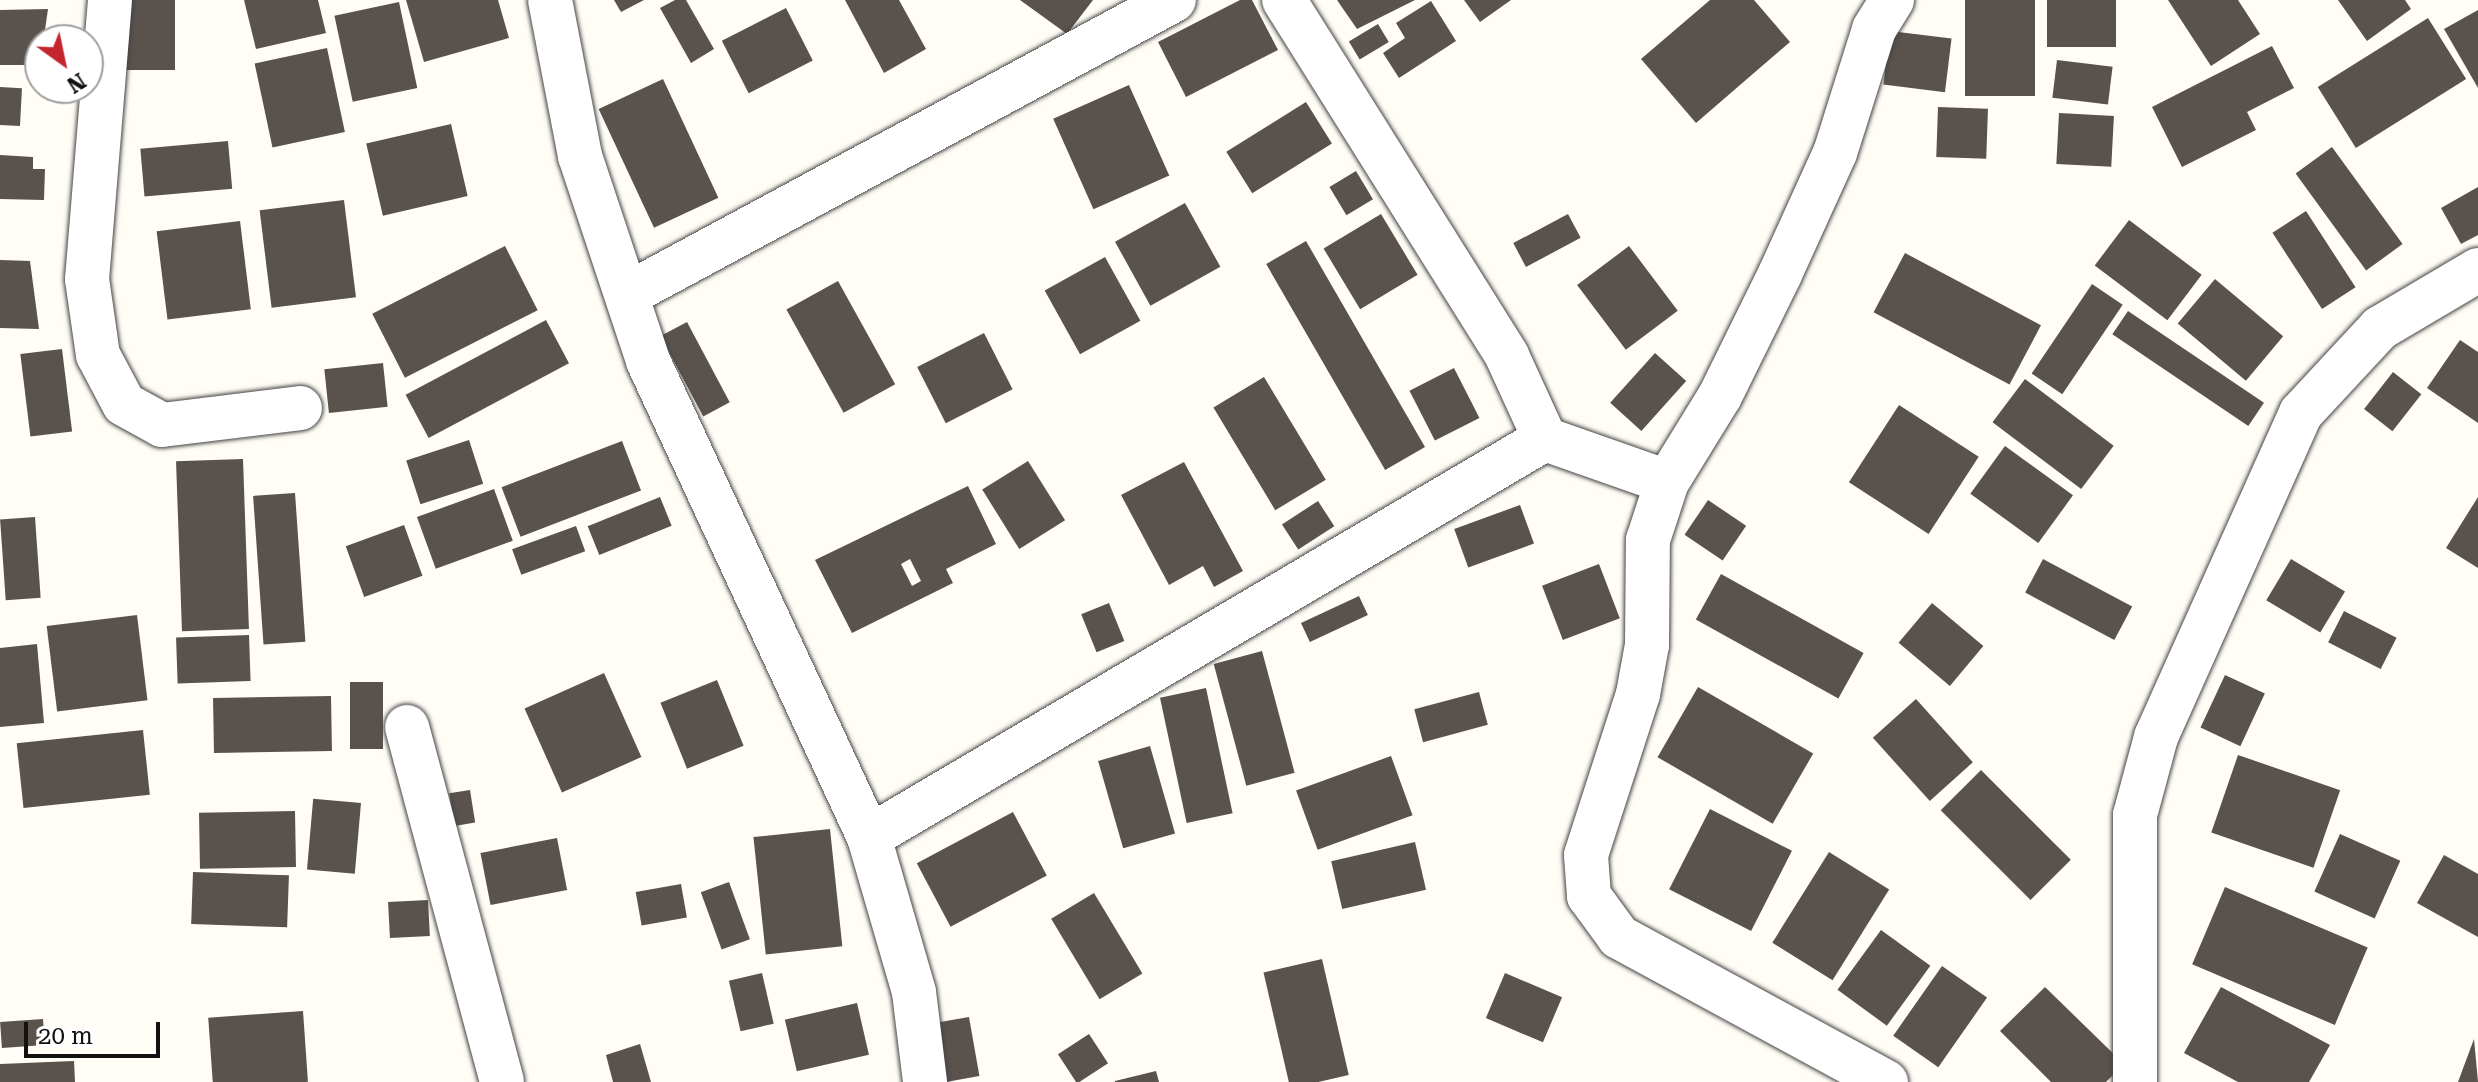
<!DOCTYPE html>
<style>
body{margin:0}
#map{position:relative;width:2478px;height:1082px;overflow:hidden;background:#fffdf5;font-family:"Roboto Serif",serif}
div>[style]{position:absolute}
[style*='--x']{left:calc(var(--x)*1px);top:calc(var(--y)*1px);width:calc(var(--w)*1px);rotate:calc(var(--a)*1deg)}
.building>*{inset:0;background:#5a524d;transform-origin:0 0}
.roads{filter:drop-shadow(0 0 2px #444) drop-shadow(0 0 2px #444)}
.street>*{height:44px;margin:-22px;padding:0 22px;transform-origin:22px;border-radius:22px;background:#fff}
span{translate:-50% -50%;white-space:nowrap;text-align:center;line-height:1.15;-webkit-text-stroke:8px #fff;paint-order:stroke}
.north{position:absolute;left:24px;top:24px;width:80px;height:80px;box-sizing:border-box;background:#fff;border:2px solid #a0a0a0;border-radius:50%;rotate:147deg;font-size:22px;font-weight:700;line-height:32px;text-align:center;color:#111}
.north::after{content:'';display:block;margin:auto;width:28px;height:36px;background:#c4262e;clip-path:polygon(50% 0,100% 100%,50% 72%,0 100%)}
.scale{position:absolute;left:24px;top:1022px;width:136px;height:36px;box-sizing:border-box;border:4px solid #111;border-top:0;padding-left:10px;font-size:24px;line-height:28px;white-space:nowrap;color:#111;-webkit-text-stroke:6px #fff;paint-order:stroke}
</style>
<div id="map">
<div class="building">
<i style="left:117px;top:0;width:58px;height:70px"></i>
<i style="clip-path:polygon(244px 0,318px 0,326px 33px,256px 49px)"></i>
<i style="clip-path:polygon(406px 0,498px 0,509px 38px,424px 62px)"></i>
<i style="clip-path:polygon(614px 0,644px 0,621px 12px)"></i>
<i style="clip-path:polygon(675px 0,686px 0,714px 49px,691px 63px,660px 8px)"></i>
<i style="clip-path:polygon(845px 0,899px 0,926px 49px,884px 73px)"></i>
<i style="clip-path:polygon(1020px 0,1093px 0,1067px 34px)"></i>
<i style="clip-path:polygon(1240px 0,1252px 0,1278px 50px,1186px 97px,1158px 42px)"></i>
<i style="clip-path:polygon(1337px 0,1415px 0,1357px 29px)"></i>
<i style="clip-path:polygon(1464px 0,1511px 0,1480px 22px)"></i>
<i style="clip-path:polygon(1710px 0,1754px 0,1790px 42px,1696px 123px,1641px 59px)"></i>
<i style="left:1965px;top:0;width:70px;height:96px"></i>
<i style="left:2047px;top:0;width:69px;height:47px"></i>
<i style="clip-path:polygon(2168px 0,2238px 0,2260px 34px,2211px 66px)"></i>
<i style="clip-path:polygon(2338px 0,2405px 0,2411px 9px,2367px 41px)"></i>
<i style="clip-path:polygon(1431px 1px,1456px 41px,1399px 78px,1383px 53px,1405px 38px,1396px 23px)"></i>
<i style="left:399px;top:2px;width:88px;height:66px;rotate:78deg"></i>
<i style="left:786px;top:8px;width:59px;height:72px;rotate:63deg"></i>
<i style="clip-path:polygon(48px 9px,40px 65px,0 65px,0 10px)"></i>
<i style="clip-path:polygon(2478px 10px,2478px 88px,2444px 29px)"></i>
<i style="left:2428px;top:18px;width:72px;height:130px;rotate:58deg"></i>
<i style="left:1378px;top:24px;width:21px;height:34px;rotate:59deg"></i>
<i style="left:1890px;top:31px;width:62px;height:54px;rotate:7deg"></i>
<i style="clip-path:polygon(2272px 46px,2294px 88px,2247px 112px,2256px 130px,2182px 167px,2152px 107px)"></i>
<i style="left:327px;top:48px;width:86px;height:74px;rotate:78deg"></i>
<i style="left:2057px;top:60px;width:56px;height:38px;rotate:7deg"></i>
<i style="left:663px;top:79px;width:131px;height:71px;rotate:65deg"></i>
<i style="left:1129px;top:85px;width:99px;height:83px;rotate:66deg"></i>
<i style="left:0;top:87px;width:22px;height:38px;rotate:3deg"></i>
<i style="left:1306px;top:102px;width:49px;height:94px;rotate:58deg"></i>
<i style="left:1938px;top:107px;width:50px;height:50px;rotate:2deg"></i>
<i style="left:2059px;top:113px;width:55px;height:51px;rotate:3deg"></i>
<i style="left:451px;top:124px;width:74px;height:87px;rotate:77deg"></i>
<i style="left:228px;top:141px;width:48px;height:88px;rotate:85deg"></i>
<i style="left:2332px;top:147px;width:120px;height:45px;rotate:54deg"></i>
<i style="clip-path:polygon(0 155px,33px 157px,33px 169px,45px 169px,44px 200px,0 199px)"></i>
<i style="left:1356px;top:171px;width:33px;height:31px;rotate:59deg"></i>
<i style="clip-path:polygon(2478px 187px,2478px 235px,2461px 244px,2441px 208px)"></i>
<i style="left:344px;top:200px;width:98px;height:85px;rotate:83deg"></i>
<i style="left:1185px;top:203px;width:73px;height:80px;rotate:61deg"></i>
<i style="left:2306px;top:211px;width:91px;height:40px;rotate:57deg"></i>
<i style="left:1381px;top:214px;width:71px;height:67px;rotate:59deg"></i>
<i style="left:1568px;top:214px;width:27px;height:62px;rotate:62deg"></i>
<i style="left:2129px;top:220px;width:91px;height:57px;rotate:37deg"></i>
<i style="left:240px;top:221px;width:89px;height:84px;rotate:83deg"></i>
<i style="left:1306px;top:241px;width:238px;height:46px;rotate:60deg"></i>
<i style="left:505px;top:246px;width:72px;height:149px;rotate:63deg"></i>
<i style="left:1629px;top:246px;width:81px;height:65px;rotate:53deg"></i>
<i style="left:1905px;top:253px;width:154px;height:67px;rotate:28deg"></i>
<i style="left:1105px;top:257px;width:73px;height:69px;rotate:61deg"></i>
<i style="clip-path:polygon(0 260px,30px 261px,39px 329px,0 328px)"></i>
<i style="left:2215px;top:279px;width:89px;height:58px;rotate:40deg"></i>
<i style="left:838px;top:281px;width:118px;height:59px;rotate:61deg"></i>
<i style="left:2092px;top:284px;width:37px;height:108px;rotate:34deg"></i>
<i style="left:2128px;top:311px;width:164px;height:28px;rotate:34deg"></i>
<i style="left:546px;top:320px;width:49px;height:159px;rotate:62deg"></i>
<i style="left:687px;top:322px;width:91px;height:30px;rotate:62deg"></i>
<i style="left:984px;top:333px;width:63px;height:75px;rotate:63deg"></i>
<i style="clip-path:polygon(2460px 340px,2478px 352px,2478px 423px,2427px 388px)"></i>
<i style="left:62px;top:349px;width:83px;height:42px;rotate:83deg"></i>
<i style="left:1655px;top:353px;width:42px;height:67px;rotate:42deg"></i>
<i style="left:383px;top:363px;width:44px;height:59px;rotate:84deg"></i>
<i style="left:1454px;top:368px;width:56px;height:50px;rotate:63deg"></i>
<i style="left:2393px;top:372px;width:36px;height:47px;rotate:38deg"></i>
<i style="left:1264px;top:377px;width:120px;height:59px;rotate:59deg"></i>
<i style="left:2025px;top:379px;width:111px;height:54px;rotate:37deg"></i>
<i style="left:1899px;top:405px;width:95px;height:92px;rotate:33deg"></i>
<i style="left:469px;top:440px;width:46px;height:66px;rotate:72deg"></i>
<i style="left:622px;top:441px;width:53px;height:129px;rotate:69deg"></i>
<i style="left:2005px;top:446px;width:84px;height:59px;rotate:36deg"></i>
<i style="left:243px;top:459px;width:170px;height:67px;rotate:88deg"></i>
<i style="left:1028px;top:461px;width:70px;height:54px;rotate:58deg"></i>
<i style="clip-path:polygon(1184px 462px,1243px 571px,1214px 587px,1203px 566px,1169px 585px,1121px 495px)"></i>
<i style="clip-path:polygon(evenodd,968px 486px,996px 544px,946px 569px,953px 583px,852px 633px,815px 560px,968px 486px,910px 559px,921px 581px,912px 586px,901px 564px,910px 559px)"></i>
<i style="left:494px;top:489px;width:55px;height:82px;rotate:70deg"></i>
<i style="left:295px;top:493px;width:149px;height:42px;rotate:86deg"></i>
<i style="left:660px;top:497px;width:31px;height:78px;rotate:68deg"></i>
<i style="clip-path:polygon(2478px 497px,2478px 568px,2446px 548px)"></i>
<i style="left:1708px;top:500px;width:46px;height:42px;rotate:34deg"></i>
<i style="left:1318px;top:501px;width:30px;height:43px;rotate:57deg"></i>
<i style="left:1520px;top:505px;width:41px;height:70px;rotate:70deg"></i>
<i style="left:35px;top:517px;width:81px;height:35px;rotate:86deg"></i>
<i style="left:404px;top:525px;width:54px;height:62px;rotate:70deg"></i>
<i style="left:576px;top:526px;width:27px;height:68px;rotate:70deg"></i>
<i style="left:2043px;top:559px;width:101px;height:38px;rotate:28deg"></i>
<i style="left:2291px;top:559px;width:63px;height:48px;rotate:31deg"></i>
<i style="left:1599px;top:564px;width:58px;height:61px;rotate:69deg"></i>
<i style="left:1721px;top:574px;width:163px;height:52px;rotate:29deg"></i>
<i style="left:1359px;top:596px;width:21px;height:64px;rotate:65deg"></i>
<i style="left:1109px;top:603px;width:41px;height:30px;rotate:68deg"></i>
<i style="left:1932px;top:603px;width:67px;height:52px;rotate:40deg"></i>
<i style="left:2344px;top:611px;width:59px;height:35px;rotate:27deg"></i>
<i style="left:137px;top:615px;width:86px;height:91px;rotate:83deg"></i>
<i style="left:249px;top:635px;width:46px;height:73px;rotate:88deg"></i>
<i style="clip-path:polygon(37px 644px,44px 723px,0 727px,0 648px)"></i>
<i style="left:1262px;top:651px;width:126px;height:50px;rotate:75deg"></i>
<i style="left:604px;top:673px;width:92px;height:87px;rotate:66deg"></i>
<i style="left:2225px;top:675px;width:44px;height:58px;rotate:25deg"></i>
<i style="left:717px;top:680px;width:71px;height:61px;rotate:68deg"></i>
<i style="left:350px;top:682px;width:33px;height:67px"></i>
<i style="left:1698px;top:687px;width:133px;height:81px;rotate:30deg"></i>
<i style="left:1206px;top:688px;width:128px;height:47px;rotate:78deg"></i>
<i style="left:1479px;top:692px;width:34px;height:67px;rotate:75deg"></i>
<i style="left:331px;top:696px;width:55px;height:118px;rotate:89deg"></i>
<i style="left:1916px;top:699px;width:85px;height:58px;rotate:48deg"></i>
<i style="left:143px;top:730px;width:65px;height:127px;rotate:84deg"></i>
<i style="left:1150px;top:746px;width:91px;height:54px;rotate:74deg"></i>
<i style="left:2238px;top:755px;width:108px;height:82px;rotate:19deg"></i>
<i style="left:1391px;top:756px;width:63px;height:101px;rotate:70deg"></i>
<i style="left:1981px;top:770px;width:127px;height:57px;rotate:45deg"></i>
<i style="left:470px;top:790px;width:33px;height:21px;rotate:81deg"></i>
<i style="left:361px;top:803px;width:71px;height:48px;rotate:95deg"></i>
<i style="left:1710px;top:809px;width:92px;height:90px;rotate:27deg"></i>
<i style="left:295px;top:811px;width:56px;height:96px;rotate:89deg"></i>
<i style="left:1013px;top:812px;width:72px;height:109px;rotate:62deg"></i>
<i style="left:830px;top:829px;width:118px;height:77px;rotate:84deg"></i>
<i style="left:2340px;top:834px;width:66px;height:63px;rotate:24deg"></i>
<i style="left:557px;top:838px;width:53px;height:78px;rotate:79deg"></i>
<i style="left:1415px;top:842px;width:49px;height:86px;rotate:77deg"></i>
<i style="left:1829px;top:852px;width:71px;height:107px;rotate:32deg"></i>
<i style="clip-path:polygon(2444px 855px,2478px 874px,2478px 937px,2417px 903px)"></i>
<i style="left:193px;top:872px;width:96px;height:52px;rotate:2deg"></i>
<i style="left:729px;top:882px;width:61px;height:30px;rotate:70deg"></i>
<i style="left:681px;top:884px;width:34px;height:46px;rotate:80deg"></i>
<i style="left:2225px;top:887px;width:155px;height:84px;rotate:23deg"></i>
<i style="left:1094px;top:893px;width:94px;height:50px;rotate:59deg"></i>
<i style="left:428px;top:900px;width:36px;height:40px;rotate:87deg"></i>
<i style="left:1881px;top:930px;width:61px;height:74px;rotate:36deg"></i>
<i style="left:1322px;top:959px;width:119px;height:60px;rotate:77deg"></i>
<i style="left:1942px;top:966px;width:55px;height:85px;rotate:35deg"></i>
<i style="left:762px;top:973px;width:52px;height:34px;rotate:77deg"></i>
<i style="left:1505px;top:973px;width:62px;height:49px;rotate:23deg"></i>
<i style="clip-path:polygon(2045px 987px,2124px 1064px,2106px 1082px,2051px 1082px,2000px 1031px)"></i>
<i style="clip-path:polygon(2221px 987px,2330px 1045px,2309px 1082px,2238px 1082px,2184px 1053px)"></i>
<i style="left:857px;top:1003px;width:53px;height:74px;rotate:77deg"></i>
<i style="left:303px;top:1011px;width:71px;height:95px;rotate:86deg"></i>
<i style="left:969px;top:1017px;width:60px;height:35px;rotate:80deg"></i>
<i style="left:43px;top:1019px;width:26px;height:43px;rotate:86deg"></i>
<i style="left:1089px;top:1034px;width:35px;height:37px;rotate:57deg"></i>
<i style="clip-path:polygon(2474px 1039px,2478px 1082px,2458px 1082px)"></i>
<i style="clip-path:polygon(640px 1044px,651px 1082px,613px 1082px,606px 1055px)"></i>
<i style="clip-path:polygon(74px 1061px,75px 1082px,0 1082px,0 1064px)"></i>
<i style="clip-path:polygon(1156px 1071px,1159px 1082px,1115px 1082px,1115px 1081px)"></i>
</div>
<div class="roads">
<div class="street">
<i style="--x:110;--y:0;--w:280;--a:94.7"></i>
<i style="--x:87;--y:279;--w:77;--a:81.8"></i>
<i style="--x:98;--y:355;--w:55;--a:62"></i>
<i style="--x:124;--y:404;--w:43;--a:28.9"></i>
<i style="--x:162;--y:425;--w:139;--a:-7"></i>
<i style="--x:550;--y:0;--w:159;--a:79.1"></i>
<i style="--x:580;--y:156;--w:216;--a:71.6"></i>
<i style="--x:648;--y:361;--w:525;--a:65.1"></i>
<i style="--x:869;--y:837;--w:161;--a:73.8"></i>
<i style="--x:914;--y:992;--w:91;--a:83"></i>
<i style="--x:1284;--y:0;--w:420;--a:57.9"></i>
<i style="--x:1507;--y:356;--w:91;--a:65.4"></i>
<i style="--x:1545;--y:439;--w:129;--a:19.4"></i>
<i style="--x:628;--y:294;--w:620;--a:-28.3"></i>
<i style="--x:407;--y:727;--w:367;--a:75"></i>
<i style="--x:869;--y:837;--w:784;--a:-30.49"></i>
<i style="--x:1886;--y:1082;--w:304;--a:-151.5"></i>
<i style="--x:1619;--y:937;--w:51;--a:-126.2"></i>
<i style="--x:1589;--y:896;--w:41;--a:-94.2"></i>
<i style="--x:1586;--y:855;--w:169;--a:-72.1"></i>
<i style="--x:1638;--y:694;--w:50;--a:-79.6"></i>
<i style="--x:1647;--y:645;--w:105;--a:-89.5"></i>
<i style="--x:1648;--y:540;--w:61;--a:-71.9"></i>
<i style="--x:1667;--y:482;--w:101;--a:-58.4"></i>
<i style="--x:1720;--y:396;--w:136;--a:-63.8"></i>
<i style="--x:1780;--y:274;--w:133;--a:-65.6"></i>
<i style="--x:1835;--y:153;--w:130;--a:-72.5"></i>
<i style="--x:1874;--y:29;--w:34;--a:-58"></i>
<i style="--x:2135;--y:1082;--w:267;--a:-90"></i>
<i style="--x:2135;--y:815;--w:81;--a:-74.9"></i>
<i style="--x:2156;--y:737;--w:355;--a:-65.9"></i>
<i style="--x:2301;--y:413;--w:116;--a:-47.1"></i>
<i style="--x:2380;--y:328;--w:114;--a:-30.6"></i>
</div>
</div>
<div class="north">N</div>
<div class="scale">20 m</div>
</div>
